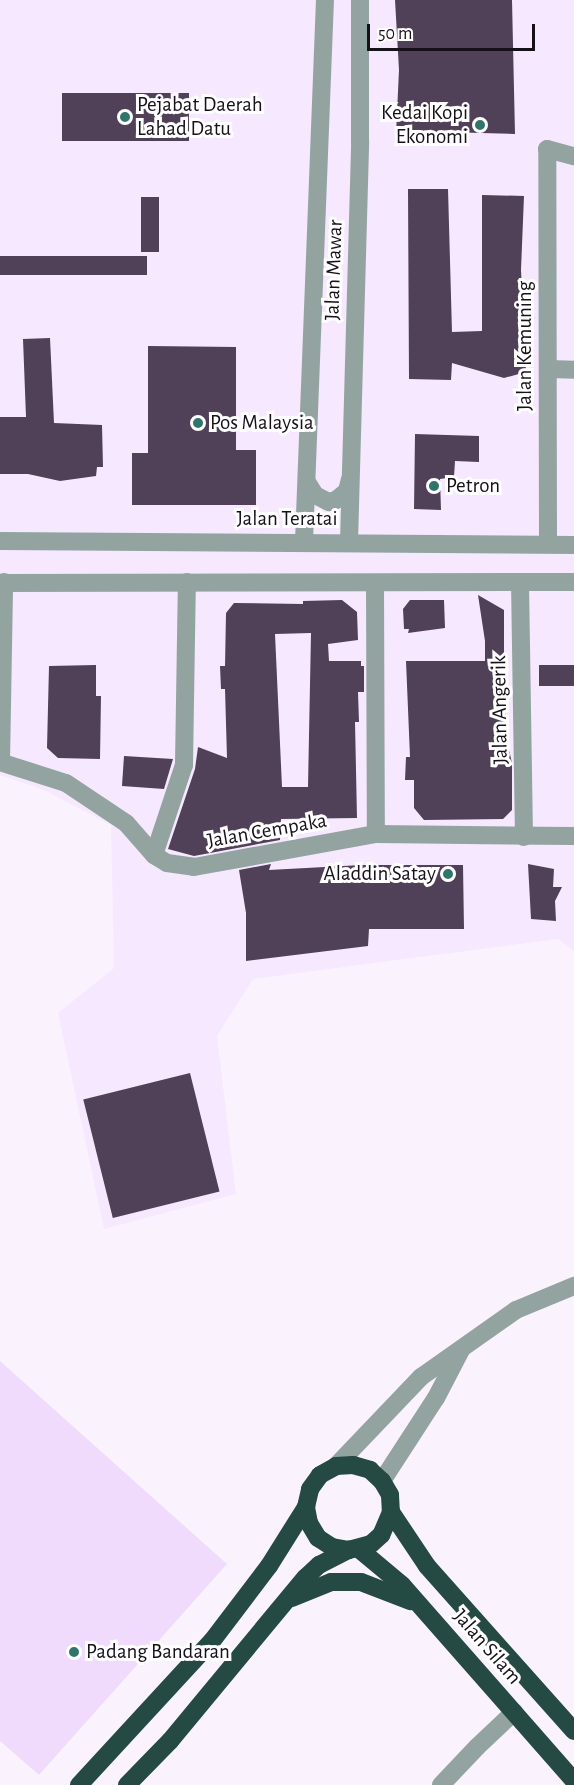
<!DOCTYPE html>
<style>
body{margin:0}
#map{position:relative;width:574px;height:1785px;overflow:hidden;background:#faf3fe;font-family:"Alegreya Sans",sans-serif}
div>[style]{position:absolute}
[style*='--x']{left:calc(var(--x)*1px);top:calc(var(--y)*1px);width:calc(var(--w)*1px);rotate:calc(var(--a)*1deg)}
.built>*{inset:0;background:#f6e8fe}
.green>*{inset:0;background:#f1dbfd}
.building>*{inset:0;background:#504058;transform-origin:0 0}
.street>*{height:18px;margin:-9px;padding:0 9px;transform-origin:9px;border-radius:9px;background:#93a4a0}
.highway>*{height:18px;margin:-9px;padding:0 9px;transform-origin:9px;border-radius:9px;background:#254943}
.dots>*{width:16px;height:16px;translate:-50% -50%;box-sizing:border-box;border:3px solid #fff;border-radius:50%}
span{translate:-50% -50%;white-space:nowrap;text-align:center;line-height:1.15;-webkit-text-stroke:6px #fff;paint-order:stroke}
.poi-label{font-size:21px;color:#161019}
.left{translate:0 -50%;text-align:left}
.right{translate:-100% -50%;text-align:right}
.street-label{font-size:21px;color:#161019}
.scale{position:absolute;left:367px;top:24px;width:168px;height:27px;box-sizing:border-box;border:3px solid #161019;border-top:0;padding-left:8px;font-size:18px;line-height:21px;white-space:nowrap;color:#161019;-webkit-text-stroke:4px #fff;paint-order:stroke}
</style>
<div id="map">
<div class="built">
<i style="clip-path:polygon(0 0,574px 0,574px 951px,558px 939px,253px 979px,217px 1036px,236px 1194px,104px 1229px,58px 1013px,114px 968px,111px 825px,44px 790px,0 775px)"></i>
</div>
<div class="green">
<i style="clip-path:polygon(0 1361px,227px 1564px,39px 1775px,0 1741px)"></i>
</div>
<div class="building">
<i style="clip-path:polygon(395px 0,512px 0,515px 134px,442px 132px,442px 134px,396px 134px,399px 70px)"></i>
<i style="left:62px;top:93px;width:127px;height:48px"></i>
<i style="clip-path:polygon(408px 189px,448px 189px,452px 332px,482px 331px,482px 195px,524px 196px,521px 270px,526px 372px,504px 378px,452px 363px,451px 380px,409px 379px)"></i>
<i style="left:141px;top:197px;width:18px;height:55px"></i>
<i style="left:0;top:256px;width:147px;height:19px"></i>
<i style="clip-path:polygon(50px 338px,54px 423px,102px 425px,103px 467px,97px 467px,96px 476px,60px 481px,28px 474px,0 474px,0 417px,26px 417px,23px 339px)"></i>
<i style="clip-path:polygon(148px 346px,236px 347px,236px 450px,256px 450px,256px 505px,132px 505px,132px 453px,148px 453px)"></i>
<i style="clip-path:polygon(415px 434px,479px 436px,479px 462px,455px 461px,454px 477px,440px 479px,441px 510px,414px 509px)"></i>
<i style="clip-path:polygon(478px 595px,504px 610px,504px 696px,507px 741px,512px 763px,512px 810px,503px 819px,424px 820px,414px 808px,414px 780px,405px 780px,406px 757px,410px 757px,406px 661px,485px 661px,485px 641px)"></i>
<i style="clip-path:polygon(evenodd,342px 600px,357px 612px,358px 640px,328px 644px,329px 661px,361px 661px,361px 666px,364px 666px,364px 692px,358px 692px,359px 722px,355px 722px,357px 818px,281px 819px,280px 840px,194px 856px,168px 849px,195px 769px,198px 747px,227px 758px,225px 689px,221px 689px,220px 666px,225px 666px,226px 613px,234px 603px,303px 604px,303px 601px,342px 600px,311px 633px,308px 787px,282px 787px,275px 634px,311px 633px)"></i>
<i style="clip-path:polygon(410px 600px,444px 600px,445px 628px,408px 633px,409px 629px,404px 629px,403px 609px)"></i>
<i style="clip-path:polygon(96px 665px,96px 696px,101px 696px,100px 759px,58px 758px,47px 748px,49px 666px)"></i>
<i style="left:539px;top:665px;width:35px;height:21px"></i>
<i style="clip-path:polygon(124px 756px,173px 759px,164px 789px,122px 786px)"></i>
<i style="clip-path:polygon(271px 864px,269px 870px,362px 865px,463px 865px,464px 929px,369px 929px,368px 946px,246px 961px,246px 913px,239px 870px)"></i>
<i style="clip-path:polygon(528px 864px,554px 869px,553px 887px,562px 887px,555px 901px,556px 921px,531px 919px)"></i>
<i style="left:190px;top:1073px;width:122px;height:110px;rotate:76deg"></i>
</div>
<div class="street">
<i style="--x:549;--y:369;--w:25;--a:2"></i>
<i style="--x:307;--y:482;--w:15;--a:58"></i>
<i style="--x:315;--y:495;--w:16;--a:27"></i>
<i style="--x:329;--y:502;--w:7;--a:-16"></i>
<i style="--x:336;--y:500;--w:14;--a:-39"></i>
<i style="--x:347;--y:491;--w:12;--a:-76"></i>
<i style="--x:0;--y:541;--w:574;--a:0.4"></i>
<i style="--x:304;--y:541;--w:541;--a:-87.78"></i>
<i style="--x:349;--y:542;--w:401;--a:-88.4"></i>
<i style="--x:360;--y:141;--w:141;--a:-90"></i>
<i style="--x:548;--y:543;--w:394;--a:-90.1"></i>
<i style="--x:547;--y:149;--w:28;--a:15"></i>
<i style="--x:520;--y:582;--w:255;--a:89.1"></i>
<i style="--x:0;--y:583;--w:574;--a:-0.1"></i>
<i style="--x:375;--y:583;--w:251;--a:89.8"></i>
<i style="--x:0;--y:762;--w:69;--a:17.7"></i>
<i style="--x:66;--y:783;--w:72;--a:33.7"></i>
<i style="--x:126;--y:823;--w:43;--a:48.8"></i>
<i style="--x:154;--y:855;--w:15;--a:32"></i>
<i style="--x:167;--y:863;--w:27;--a:8"></i>
<i style="--x:194;--y:867;--w:185;--a:-10.3"></i>
<i style="--x:376;--y:834;--w:198;--a:0.6"></i>
<i style="--x:1;--y:762;--w:180;--a:-89"></i>
<i style="--x:154;--y:855;--w:95;--a:-71.6"></i>
<i style="--x:184;--y:765;--w:183;--a:-89.1"></i>
<i style="--x:336;--y:1466;--w:123;--a:-46.3"></i>
<i style="--x:421;--y:1377;--w:116;--a:-35.2"></i>
<i style="--x:516;--y:1310;--w:63;--a:-22.5"></i>
<i style="--x:382;--y:1481;--w:99;--a:-57"></i>
<i style="--x:436;--y:1398;--w:54;--a:-62.5"></i>
<i style="--x:441;--y:1785;--w:52;--a:-46.5"></i>
<i style="--x:477;--y:1747;--w:51;--a:-43.4"></i>
</div>
<div class="highway">
<i style="--x:391;--y:1512;--w:65;--a:56.3"></i>
<i style="--x:427;--y:1566;--w:221;--a:48.3"></i>
<i style="--x:359;--y:1549;--w:56;--a:39.9"></i>
<i style="--x:402;--y:1585;--w:261;--a:48.7"></i>
<i style="--x:292;--y:1598;--w:42;--a:-22.3"></i>
<i style="--x:331;--y:1582;--w:30;--a:0"></i>
<i style="--x:361;--y:1582;--w:53;--a:21.2"></i>
<i style="--x:79;--y:1785;--w:196;--a:-47.3"></i>
<i style="--x:212;--y:1641;--w:94;--a:-52.8"></i>
<i style="--x:269;--y:1566;--w:70;--a:-57.9"></i>
<i style="--x:306;--y:1507;--w:18;--a:-77"></i>
<i style="--x:310;--y:1489;--w:17;--a:-54"></i>
<i style="--x:320;--y:1475;--w:18;--a:-29"></i>
<i style="--x:336;--y:1466;--w:17;--a:-3"></i>
<i style="--x:353;--y:1465;--w:18;--a:16"></i>
<i style="--x:370;--y:1470;--w:16;--a:43"></i>
<i style="--x:382;--y:1481;--w:16;--a:60"></i>
<i style="--x:390;--y:1495;--w:17;--a:87"></i>
<i style="--x:391;--y:1512;--w:25;--a:113"></i>
<i style="--x:381;--y:1535;--w:13;--a:138"></i>
<i style="--x:371;--y:1544;--w:23;--a:165"></i>
<i style="--x:349;--y:1550;--w:17;--a:-170"></i>
<i style="--x:332;--y:1547;--w:17;--a:-147"></i>
<i style="--x:318;--y:1538;--w:17;--a:-121"></i>
<i style="--x:309;--y:1523;--w:16;--a:-101"></i>
<i style="--x:127;--y:1785;--w:62;--a:-45.7"></i>
<i style="--x:170;--y:1741;--w:212;--a:-50.4"></i>
<i style="--x:305;--y:1578;--w:19;--a:-43"></i>
<i style="--x:319;--y:1565;--w:34;--a:-27"></i>
</div>
<div class="dots">
<i style="left:125px;top:117px;background:#30756b"></i>
<i style="left:480px;top:125px;background:#30756b"></i>
<i style="left:198px;top:423px;background:#30756b"></i>
<i style="left:434px;top:486px;background:#30756b"></i>
<i style="left:448px;top:874px;background:#30756b"></i>
<i style="left:74px;top:1652px;background:#30756b"></i>
</div>
<div class="poi-label">
<span class="left" style="left:137px;top:117px">Pejabat Daerah<br>Lahad Datu</span>
<span class="right" style="left:468px;top:125px">Kedai Kopi<br>Ekonomi</span>
<span class="left" style="left:210px;top:423px">Pos Malaysia</span>
<span class="left" style="left:446px;top:486px">Petron</span>
<span class="right" style="left:436px;top:874px">Aladdin Satay</span>
<span class="left" style="left:86px;top:1652px">Padang Bandaran</span>
</div>
<div class="street-label">
<span style="left:334px;top:270px;rotate:-88deg">Jalan Mawar</span>
<span style="left:525px;top:346px;rotate:-90deg">Jalan Kemuning</span>
<span style="left:287px;top:519px">Jalan Teratai</span>
<span style="left:500px;top:710px;rotate:-91deg">Jalan Angerik</span>
<span style="left:267px;top:831px;rotate:-10deg">Jalan Cempaka</span>
<span style="left:487px;top:1647px;rotate:49deg">Jalan Silam</span>
</div>
<div class="scale">50 m</div>
</div>
